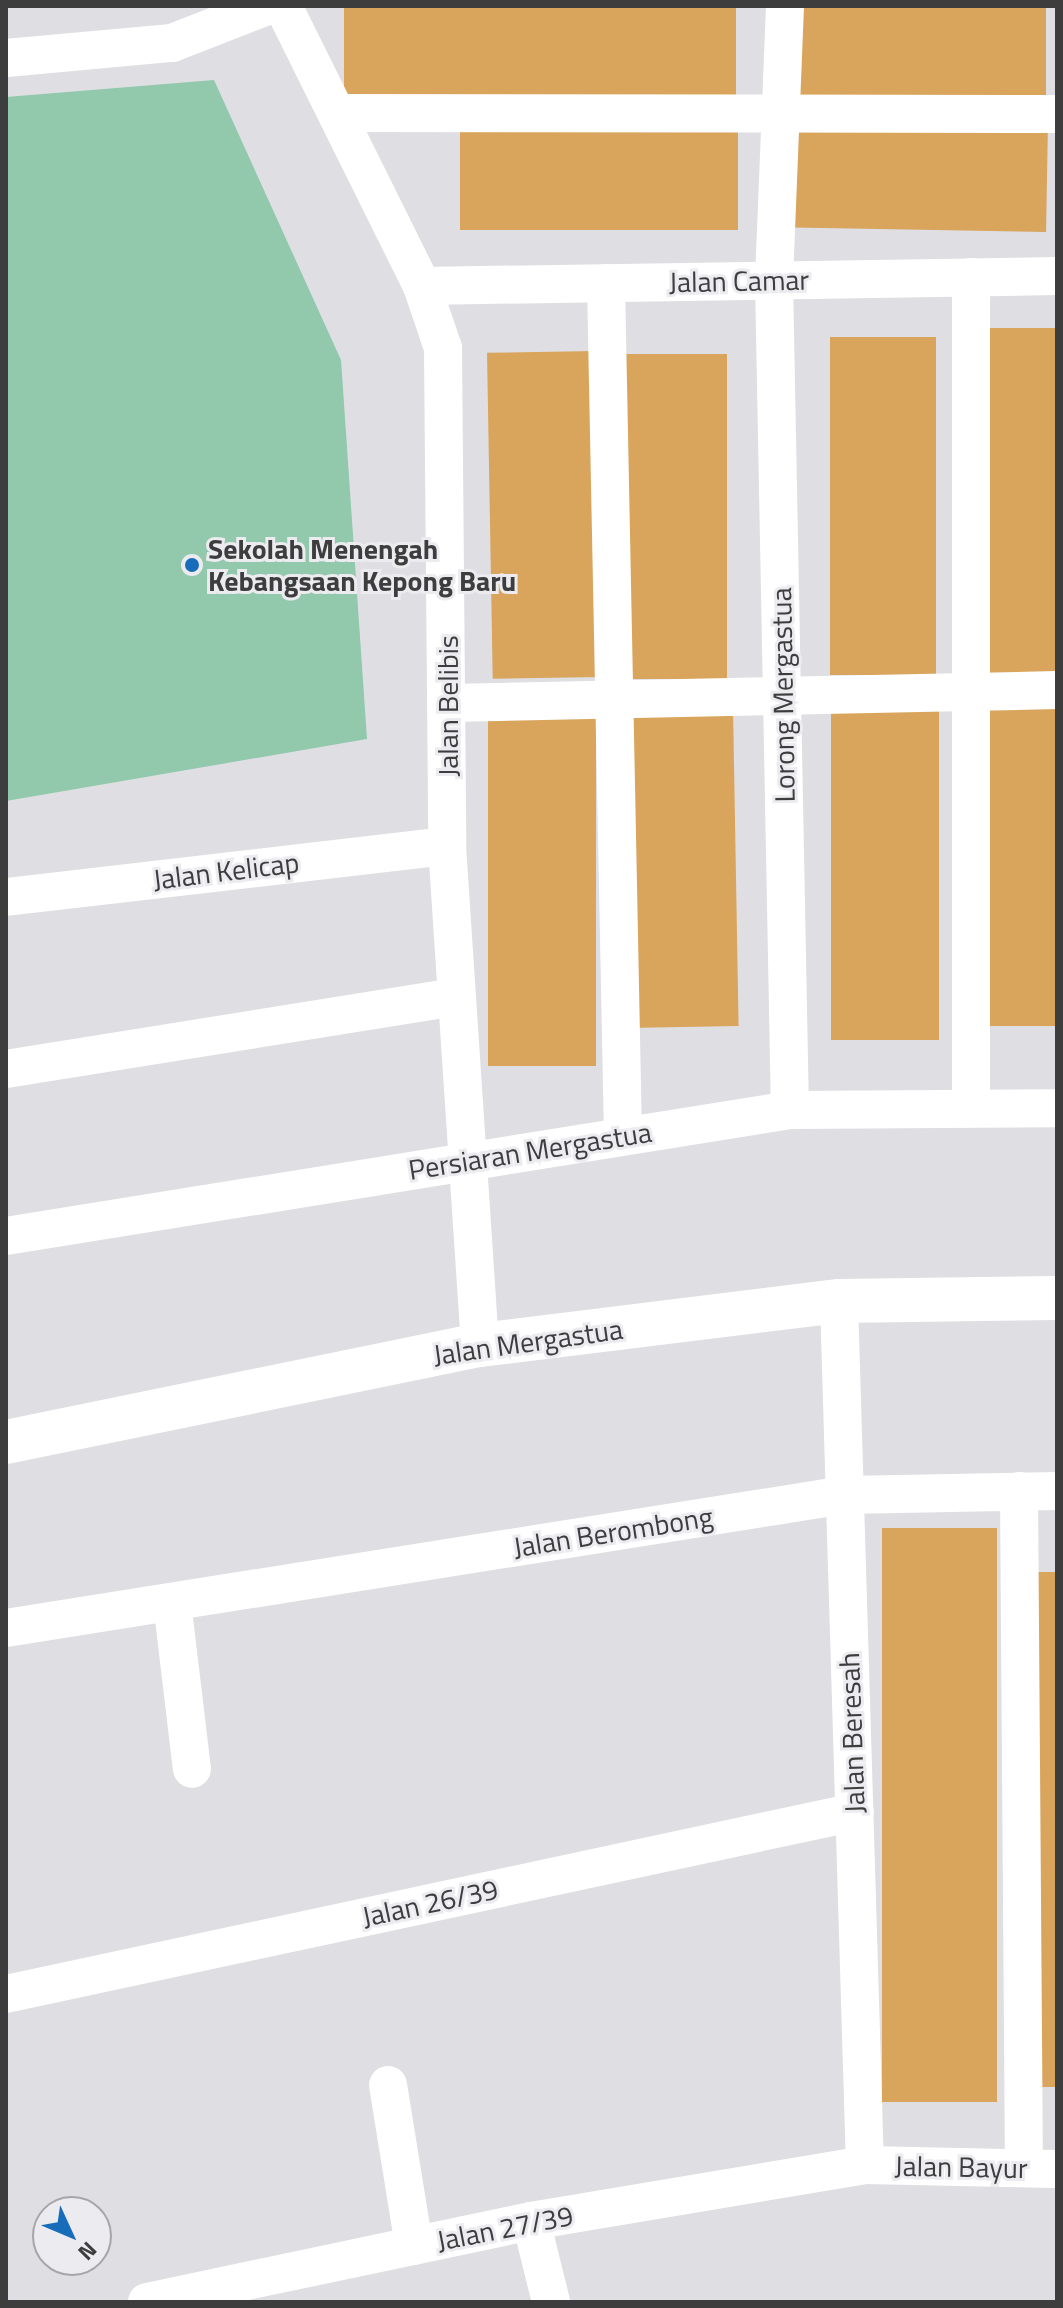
<!DOCTYPE html>
<style>
body{margin:0}
#map{position:relative;width:1063px;height:2308px;overflow:hidden;background:#dfdfe3;font-family:"Titillium Web",sans-serif}
div>[style]{position:absolute}
[style*='--x']{left:calc(var(--x)*1px);top:calc(var(--y)*1px);width:calc(var(--w)*1px);rotate:calc(var(--a)*1deg)}
.green>*{inset:0;background:#92c9ad}
.building>*{inset:0;background:#d9a55d;transform-origin:0 0}
.minor>*{height:38px;margin:-19px;padding:0 19px;transform-origin:19px;border-radius:19px;background:#fff}
.major>*{height:44px;margin:-22px;padding:0 22px;transform-origin:22px;border-radius:22px;background:#fff}
.dots>*{width:22px;height:22px;translate:-50% -50%;box-sizing:border-box;border:4px solid #ececf0;border-radius:50%}
span{translate:-50% -50%;white-space:nowrap;text-align:center;line-height:1.15;-webkit-text-stroke:6px #ececf0;paint-order:stroke}
.street-label{font-size:28px;color:#3d3d3e}
.poi-label{font-size:28px;color:#3d3d3e;font-weight:700}
.left{translate:0 -50%;text-align:left}
.frame{position:absolute;inset:0;border:8px solid #3d3d3e;pointer-events:none}
.north{position:absolute;left:32px;top:2196px;width:80px;height:80px;box-sizing:border-box;background:#ececf0;border:2px solid #a6a6a9;border-radius:50%;rotate:134deg;font-size:22px;font-weight:700;line-height:32px;text-align:center;color:#3d3d3e}
.north::after{content:'';display:block;margin:auto;width:28px;height:36px;background:#186dbb;clip-path:polygon(50% 0,100% 100%,50% 72%,0 100%)}
</style>
<div id="map">
<div class="green">
<i style="clip-path:polygon(214px 80px,341px 360px,367px 739px,6px 801px,6px 97px)"></i>
</div>
<div class="building">
<i style="left:344px;top:6px;width:392px;height:93px"></i>
<i style="left:769px;top:6px;width:277px;height:93px"></i>
<i style="left:1048px;top:121px;width:111px;height:280px;rotate:91deg"></i>
<i style="left:738px;top:125px;width:105px;height:278px;rotate:90deg"></i>
<i style="left:1057px;top:328px;width:345px;height:101px;rotate:90deg"></i>
<i style="left:830px;top:337px;width:106px;height:338px"></i>
<i style="left:594px;top:351px;width:326px;height:107px;rotate:89deg"></i>
<i style="left:727px;top:354px;width:325px;height:109px;rotate:90deg"></i>
<i style="left:963px;top:705px;width:94px;height:321px"></i>
<i style="left:733px;top:706px;width:320px;height:112px;rotate:89deg"></i>
<i style="left:939px;top:707px;width:333px;height:108px;rotate:90deg"></i>
<i style="left:488px;top:708px;width:108px;height:358px"></i>
<i style="left:997px;top:1528px;width:574px;height:115px;rotate:90deg"></i>
<i style="left:1057px;top:1572px;width:515px;height:35px;rotate:90deg"></i>
</div>
<div class="minor">
<i style="--x:283;--y:6;--w:313;--a:63.6"></i>
<i style="--x:422;--y:286;--w:65;--a:71.3"></i>
<i style="--x:443;--y:348;--w:498;--a:89.5"></i>
<i style="--x:447;--y:846;--w:500;--a:86.22"></i>
<i style="--x:785;--y:6;--w:274;--a:92.3"></i>
<i style="--x:774;--y:280;--w:830;--a:88.9"></i>
<i style="--x:6;--y:58;--w:167;--a:-5.2"></i>
<i style="--x:172;--y:43;--w:102;--a:-21.3"></i>
<i style="--x:337;--y:113;--w:720;--a:0.08"></i>
<i style="--x:971;--y:277;--w:831;--a:90"></i>
<i style="--x:606;--y:283;--w:853;--a:88.86"></i>
<i style="--x:422;--y:286;--w:635;--a:-0.9"></i>
<i style="--x:449;--y:703;--w:608;--a:-1.22"></i>
<i style="--x:6;--y:897;--w:444;--a:-6.6"></i>
<i style="--x:6;--y:1069;--w:456;--a:-9.1"></i>
<i style="--x:6;--y:1236;--w:794;--a:-9.13"></i>
<i style="--x:790;--y:1110;--w:267;--a:-0.4"></i>
<i style="--x:839;--y:1301;--w:864;--a:88.28"></i>
<i style="--x:1019;--y:1491;--w:677;--a:89.58"></i>
<i style="--x:172;--y:1602;--w:168;--a:83.2"></i>
<i style="--x:6;--y:1628;--w:849;--a:-9.01"></i>
<i style="--x:845;--y:1495;--w:212;--a:-1.1"></i>
<i style="--x:6;--y:1994;--w:868;--a:-12.1"></i>
<i style="--x:388;--y:2085;--w:163;--a:80.8"></i>
<i style="--x:531;--y:2221;--w:83;--a:76.1"></i>
<i style="--x:147;--y:2302;--w:392;--a:-11.9"></i>
<i style="--x:531;--y:2221;--w:339;--a:-9.5"></i>
<i style="--x:865;--y:2165;--w:192;--a:1.2"></i>
</div>
<div class="major">
<i style="--x:6;--y:1442;--w:484;--a:-11.6"></i>
<i style="--x:480;--y:1345;--w:362;--a:-7"></i>
<i style="--x:839;--y:1301;--w:218;--a:-0.8"></i>
</div>
<div class="dots">
<i style="left:192px;top:565px;background:#186dbb"></i>
</div>
<div class="street-label">
<span style="left:739px;top:281px;rotate:-1deg">Jalan Camar</span>
<span style="left:783px;top:695px;rotate:-91deg">Lorong Mergastua</span>
<span style="left:448px;top:706px;rotate:-90deg">Jalan Belibis</span>
<span style="left:226px;top:871px;rotate:-7deg">Jalan Kelicap</span>
<span style="left:530px;top:1151px;rotate:-9deg">Persiaran Mergastua</span>
<span style="left:528px;top:1342px;rotate:-8deg">Jalan Mergastua</span>
<span style="left:613px;top:1532px;rotate:-9deg">Jalan Berombong</span>
<span style="left:852px;top:1733px;rotate:-92deg">Jalan Beresah</span>
<span style="left:430px;top:1903px;rotate:-12deg">Jalan 26/39</span>
<span style="left:961px;top:2167px;rotate:1deg">Jalan Bayur</span>
<span style="left:505px;top:2228px;rotate:-11deg">Jalan 27/39</span>
</div>
<div class="poi-label">
<span class="left" style="left:208px;top:565px">Sekolah Menengah<br>Kebangsaan Kepong Baru</span>
</div>
<div class="frame"></div>
<div class="north">N</div>
</div>
